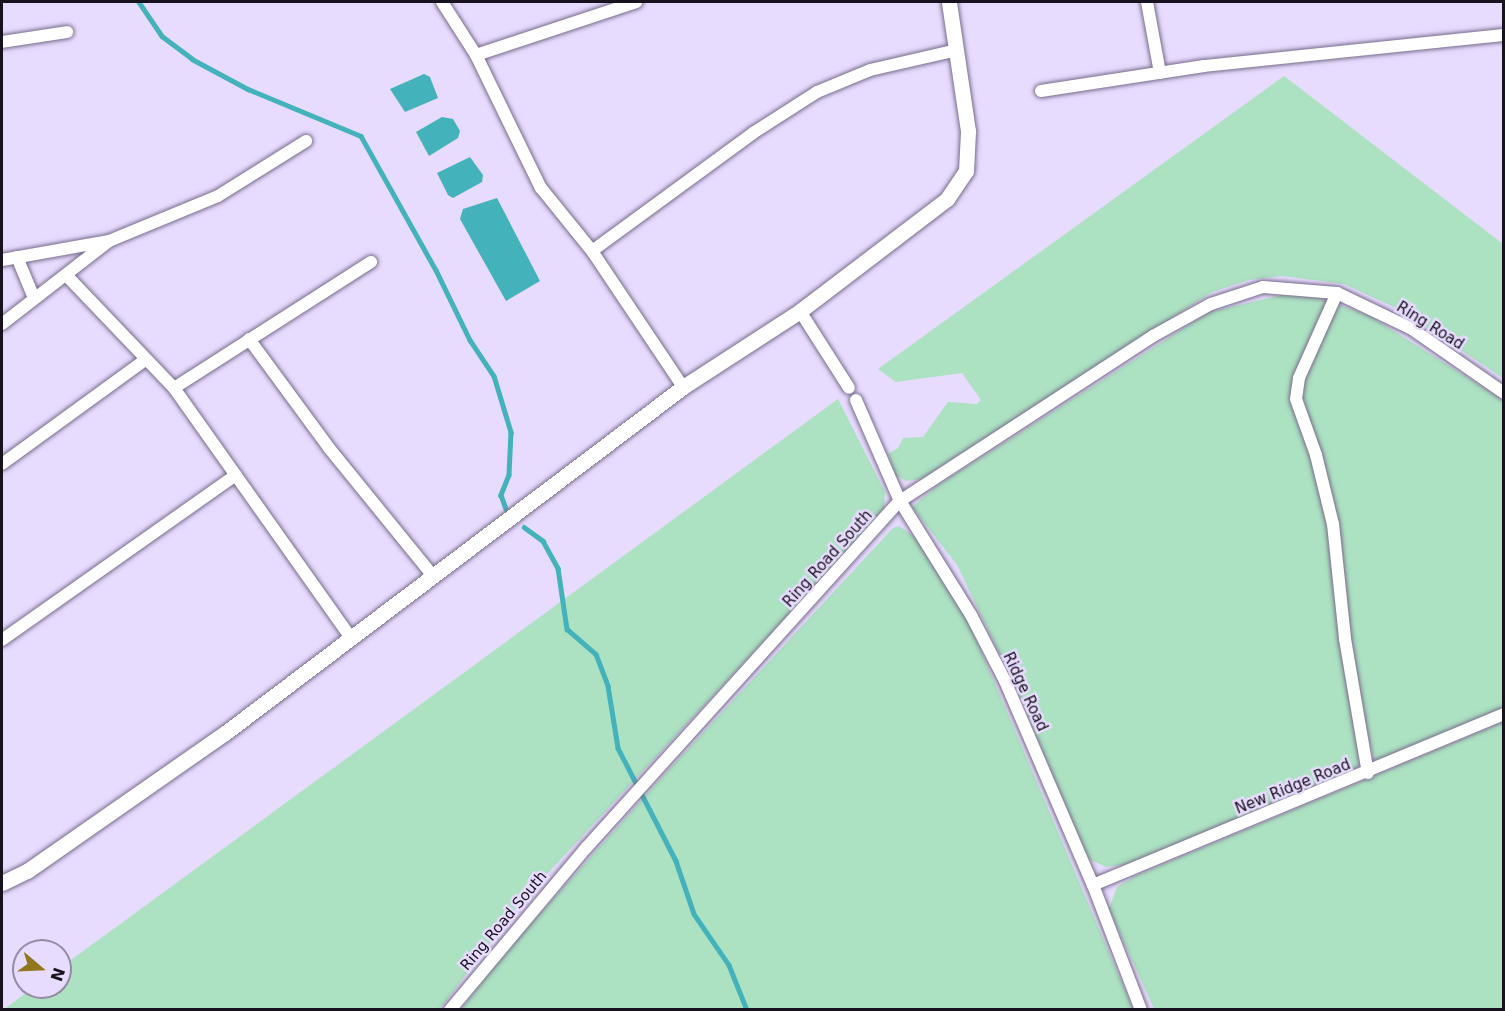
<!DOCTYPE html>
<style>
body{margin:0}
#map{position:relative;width:1505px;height:1011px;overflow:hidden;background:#e7dbfe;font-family:"DejaVu Sans",sans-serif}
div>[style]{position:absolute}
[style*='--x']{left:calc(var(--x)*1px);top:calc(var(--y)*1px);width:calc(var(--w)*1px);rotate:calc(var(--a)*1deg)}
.green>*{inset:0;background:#ace1c2}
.water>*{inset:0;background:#44b2ba}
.stream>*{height:4.5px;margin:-2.25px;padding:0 2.25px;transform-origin:2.25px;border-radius:2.25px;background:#44b2ba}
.roads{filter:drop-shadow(0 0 2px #786c8b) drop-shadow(0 0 2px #786c8b)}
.minor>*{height:12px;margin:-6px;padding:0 6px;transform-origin:6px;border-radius:6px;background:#fff}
.tertiary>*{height:15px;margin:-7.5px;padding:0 7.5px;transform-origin:7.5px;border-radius:7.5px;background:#fff}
span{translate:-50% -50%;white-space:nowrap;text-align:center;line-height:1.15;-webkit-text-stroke:5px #e7dbfe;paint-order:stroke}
.street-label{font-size:15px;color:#17121e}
.frame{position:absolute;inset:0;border:3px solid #17121e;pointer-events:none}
.north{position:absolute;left:12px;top:939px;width:60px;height:60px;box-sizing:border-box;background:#e7dbfe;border:2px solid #948ba4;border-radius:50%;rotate:109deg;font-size:16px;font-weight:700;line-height:24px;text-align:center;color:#17121e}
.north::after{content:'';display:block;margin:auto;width:21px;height:27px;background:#90761c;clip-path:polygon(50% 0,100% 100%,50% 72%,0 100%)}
</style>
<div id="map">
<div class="green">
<i style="clip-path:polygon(1284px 76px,1503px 244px,1503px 378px,1400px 310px,1344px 284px,1282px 276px,1249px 280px,1212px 292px,922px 479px,906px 481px,895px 475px,888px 454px,898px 448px,903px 438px,923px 437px,948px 402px,977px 404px,981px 400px,962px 373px,896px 382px,878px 369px)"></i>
<i style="clip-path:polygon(1286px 294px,1320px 298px,1370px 316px,1503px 400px,1503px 709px,1379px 761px,1374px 759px,1357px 688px,1353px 647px,1343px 639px,1361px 756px,1356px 769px,1136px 863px,1106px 867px,1087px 858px,1017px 690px,957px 565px,912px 507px,938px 485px,1209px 312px)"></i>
<i style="clip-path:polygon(838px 399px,885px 492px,884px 512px,520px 903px,440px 1009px,3px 1010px,34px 987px,60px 987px,60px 968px)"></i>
<i style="clip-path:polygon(899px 526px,918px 539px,966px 615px,1133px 1009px,461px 1010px,502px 956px,671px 767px,893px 528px)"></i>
<i style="clip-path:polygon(1503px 722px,1503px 1009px,1154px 1009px,1109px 909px,1117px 887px,1135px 876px)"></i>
</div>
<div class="water">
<i style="clip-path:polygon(424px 74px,430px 77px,438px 98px,405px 112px,390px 89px)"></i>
<i style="clip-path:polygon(442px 117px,453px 119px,460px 131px,458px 138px,429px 156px,416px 132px)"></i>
<i style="clip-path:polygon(470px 157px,483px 175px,482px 182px,453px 198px,448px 195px,437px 173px)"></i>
<i style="clip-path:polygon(497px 198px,540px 281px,506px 301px,460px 219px,463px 209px)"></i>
</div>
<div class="stream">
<i style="--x:139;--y:2;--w:41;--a:55.9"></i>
<i style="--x:162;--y:36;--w:38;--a:37"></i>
<i style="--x:192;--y:59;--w:64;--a:28.2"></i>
<i style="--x:248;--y:89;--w:122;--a:22.6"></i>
<i style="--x:361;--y:136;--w:154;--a:60.8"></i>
<i style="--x:436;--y:270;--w:78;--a:64.1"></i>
<i style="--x:470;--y:340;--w:43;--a:56.3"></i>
<i style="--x:494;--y:376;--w:59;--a:73.1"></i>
<i style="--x:511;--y:432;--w:43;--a:92.7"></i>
<i style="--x:509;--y:475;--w:22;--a:112"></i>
<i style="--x:501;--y:495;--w:15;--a:70"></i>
<i style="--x:524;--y:527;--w:24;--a:36"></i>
<i style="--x:543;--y:541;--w:31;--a:61"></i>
<i style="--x:558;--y:568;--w:62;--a:81.6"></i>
<i style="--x:567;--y:629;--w:38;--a:41"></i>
<i style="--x:596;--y:654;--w:34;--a:69"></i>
<i style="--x:608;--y:686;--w:63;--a:80.8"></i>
<i style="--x:618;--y:748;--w:127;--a:62.8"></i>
<i style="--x:676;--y:861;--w:56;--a:71.2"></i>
<i style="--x:694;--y:914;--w:62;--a:55.5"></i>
<i style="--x:729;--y:965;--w:48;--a:68.2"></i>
</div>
<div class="roads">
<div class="minor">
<i style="--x:442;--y:2;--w:63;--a:57.3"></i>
<i style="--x:476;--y:55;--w:148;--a:64"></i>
<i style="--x:541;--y:188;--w:81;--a:51"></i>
<i style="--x:592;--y:251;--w:164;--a:56.2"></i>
<i style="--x:1147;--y:2;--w:72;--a:79.6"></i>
<i style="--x:2;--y:42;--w:66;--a:-8.7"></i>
<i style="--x:476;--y:55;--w:169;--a:-18.3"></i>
<i style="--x:1041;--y:91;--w:165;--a:-8.7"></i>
<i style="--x:1204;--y:66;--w:302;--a:-5.9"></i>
<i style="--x:109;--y:241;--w:118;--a:-22.4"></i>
<i style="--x:218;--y:196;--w:104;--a:-32"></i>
<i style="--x:592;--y:251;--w:200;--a:-36.2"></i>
<i style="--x:753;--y:133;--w:76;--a:-32.6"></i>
<i style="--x:817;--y:92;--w:57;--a:-22.5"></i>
<i style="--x:870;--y:70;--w:89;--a:-12.9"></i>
<i style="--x:17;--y:257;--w:44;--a:67.5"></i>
<i style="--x:2;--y:260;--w:109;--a:-10.1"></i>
<i style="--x:109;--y:241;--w:135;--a:142.2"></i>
<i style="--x:67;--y:276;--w:155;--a:46.3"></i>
<i style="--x:174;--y:388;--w:303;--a:54.7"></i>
<i style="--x:1337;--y:293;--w:93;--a:114.1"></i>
<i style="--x:1299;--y:378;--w:21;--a:98"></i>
<i style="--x:1296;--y:399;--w:59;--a:70.3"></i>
<i style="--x:1316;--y:455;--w:71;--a:76.2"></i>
<i style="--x:1333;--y:524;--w:116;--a:84"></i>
<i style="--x:1345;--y:639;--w:136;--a:80.3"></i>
<i style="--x:800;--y:311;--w:91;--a:57.5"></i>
<i style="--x:249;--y:339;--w:135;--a:53.7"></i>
<i style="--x:329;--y:448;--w:165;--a:50.9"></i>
<i style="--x:174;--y:388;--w:234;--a:-32.6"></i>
<i style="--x:856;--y:400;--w:110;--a:66.5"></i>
<i style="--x:900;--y:501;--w:134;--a:58.1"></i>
<i style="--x:971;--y:615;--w:74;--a:62.7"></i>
<i style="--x:1005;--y:681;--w:222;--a:66.7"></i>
<i style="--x:1093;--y:885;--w:134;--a:69"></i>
<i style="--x:2;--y:464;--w:177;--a:-36"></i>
<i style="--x:2;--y:640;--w:286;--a:-35.2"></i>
<i style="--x:1093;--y:885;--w:445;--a:-22.6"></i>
<i style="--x:450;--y:1010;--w:212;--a:-50"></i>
<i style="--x:586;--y:848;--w:468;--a:-47.9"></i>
<i style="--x:900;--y:501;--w:302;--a:-33.1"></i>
<i style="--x:1153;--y:336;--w:66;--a:-28.9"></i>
<i style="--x:1211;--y:304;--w:55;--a:-18.1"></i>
<i style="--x:1263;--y:287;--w:74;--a:4.6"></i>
<i style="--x:1337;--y:293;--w:83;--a:25.6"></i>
<i style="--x:1412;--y:329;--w:112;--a:34.8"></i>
</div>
<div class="tertiary">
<i style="--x:2;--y:883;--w:28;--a:-26"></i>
<i style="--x:27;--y:871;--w:241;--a:-34.9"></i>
<i style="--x:225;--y:733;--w:574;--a:-37.07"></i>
<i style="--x:683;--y:387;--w:140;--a:-33"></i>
<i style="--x:800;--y:311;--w:185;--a:-37.3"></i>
<i style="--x:947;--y:199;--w:34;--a:-56"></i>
<i style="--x:966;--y:171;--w:40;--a:-87.1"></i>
<i style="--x:968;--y:131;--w:130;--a:-98.4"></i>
</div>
</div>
<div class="street-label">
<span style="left:1430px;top:326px;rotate:32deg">Ring Road</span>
<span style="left:828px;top:559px;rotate:-48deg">Ring Road South</span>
<span style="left:1025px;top:692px;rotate:65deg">Ridge Road</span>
<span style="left:1293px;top:787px;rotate:-22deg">New Ridge Road</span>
<span style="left:504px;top:921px;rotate:-50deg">Ring Road South</span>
</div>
<div class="frame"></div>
<div class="north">N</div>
</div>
